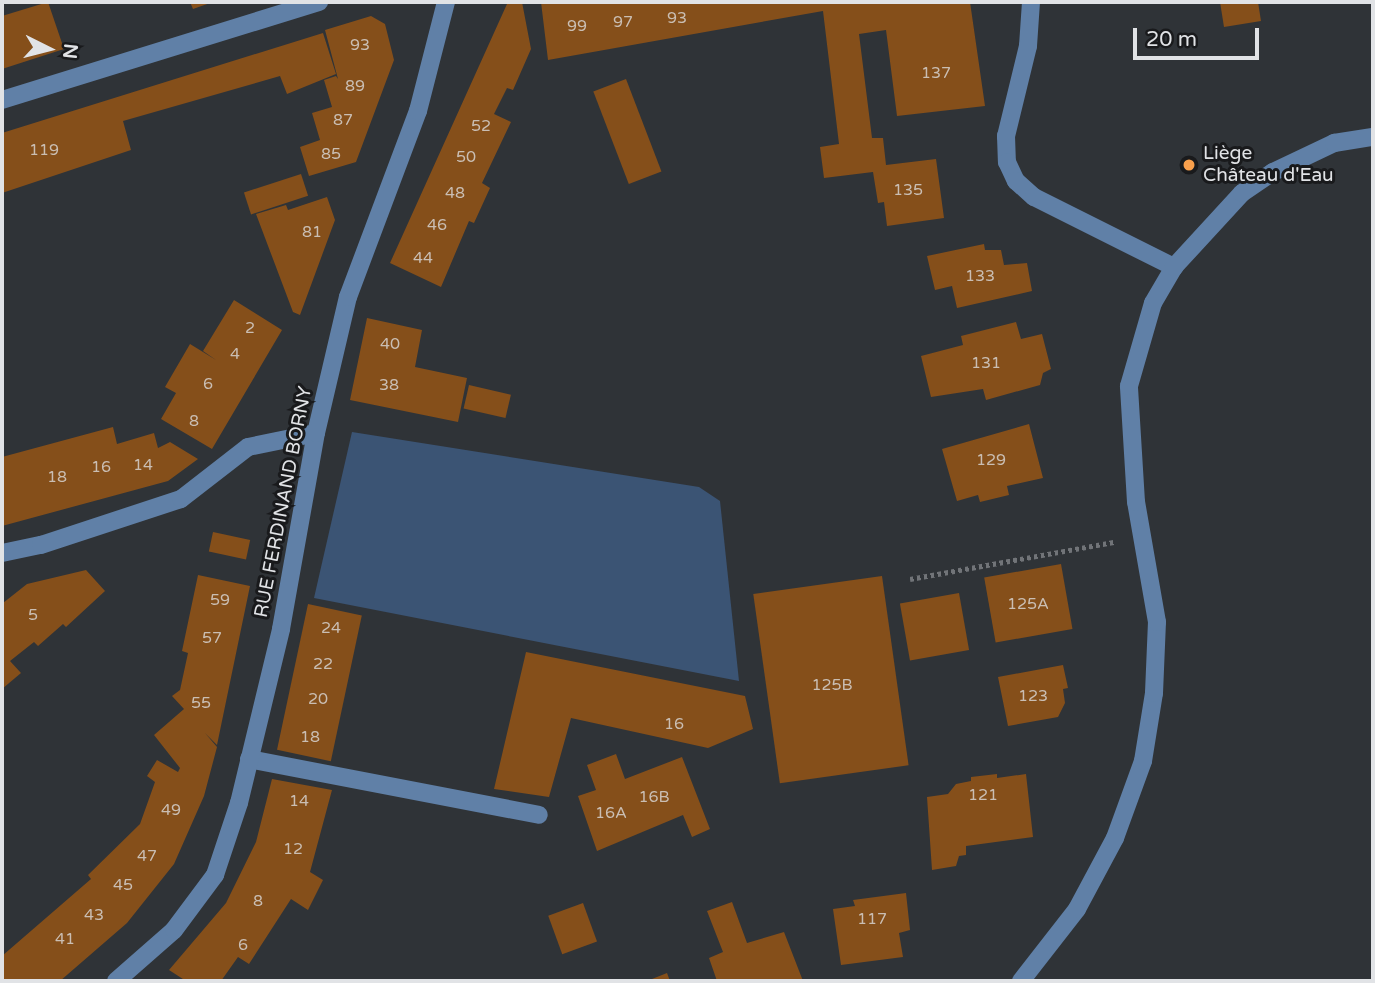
<!DOCTYPE html>
<meta charset="utf-8">
<style>
body{margin:0}
#map{position:relative;width:1375px;height:983px;overflow:hidden;background:#2f3337;font-family:"Varela Round",sans-serif}
div>[style]{position:absolute}
[style*='--x']{left:calc(var(--x)*1px);top:calc(var(--y)*1px);width:calc(var(--w)*1px);rotate:calc(var(--a)*1deg)}
.green>*{inset:0;background:#3b5474}
.building>*{inset:0;background:#854f1a;transform-origin:0 0}
.path>*{height:4.5px;margin-top:-2.25px;transform-origin:0;background:repeating-linear-gradient(90deg,#717478 0 3.5px,transparent 0 7px)}
.minor>*{height:18px;margin:-9px;padding:0 9px;transform-origin:9px;border-radius:9px;background:#6080a7}
.dots>*{width:19px;height:19px;translate:-50% -50%;box-sizing:border-box;border:4px solid #191a1c;border-radius:50%}
span{translate:-50% -50%;white-space:nowrap;text-align:center;line-height:1.15;-webkit-text-stroke:6px #191a1c;paint-order:stroke}
.number-label{font-size:16px;color:#cabeb3}
.number-label span{-webkit-text-stroke-width:0}
.poi-label{font-size:19px;color:#e1e3e6}
.left{translate:0 -50%;text-align:left}
.street-label{font-size:19px;color:#e1e3e6}
.frame{position:absolute;inset:0;border:4px solid #e1e3e6;pointer-events:none}
.north{position:absolute;left:14px;top:14px;width:70px;height:70px;-webkit-text-stroke:5px #191a1c;paint-order:stroke;rotate:96deg;font-size:19px;font-weight:700;line-height:28px;text-align:center;color:#e1e3e6}
.north::after{content:'';display:block;margin:auto;width:24px;height:32px;background:#e1e3e6;clip-path:polygon(50% 0,100% 100%,50% 72%,0 100%)}
.scale{position:absolute;left:1133px;top:28px;width:126px;height:32px;box-sizing:border-box;border:4px solid #e1e3e6;border-top:0;padding-left:9px;font-size:21px;line-height:24px;white-space:nowrap;color:#e1e3e6;-webkit-text-stroke:5px #191a1c;paint-order:stroke}
</style>
<div id="map">
<div class="green">
<i style="clip-path:polygon(352px 432px,699px 487px,720px 501px,739px 681px,314px 598px)"></i>
</div>
<div class="building">
<i style="clip-path:polygon(48px 2px,64px 49px,2px 69px,2px 16px)"></i>
<i style="clip-path:polygon(190px 2px,213px 2px,193px 9px)"></i>
<i style="clip-path:polygon(522px 2px,531px 49px,513px 90px,507px 88px,494px 114px,511px 122px,482px 183px,490px 188px,474px 223px,469px 221px,441px 287px,390px 263px,507px 4px)"></i>
<i style="clip-path:polygon(541px 2px,970px 2px,985px 106px,897px 116px,886px 30px,859px 34px,872px 138px,883px 138px,886px 165px,936px 159px,944px 218px,887px 226px,884px 202px,878px 203px,873px 172px,824px 178px,820px 147px,839px 144px,823px 11px,548px 60px)"></i>
<i style="clip-path:polygon(1220px 2px,1258px 2px,1261px 21px,1224px 27px)"></i>
<i style="clip-path:polygon(371px 16px,385px 24px,394px 60px,356px 162px,309px 176px,300px 147px,320px 140px,312px 113px,332px 107px,324px 80px,336px 76px,338px 79px,325px 30px)"></i>
<i style="clip-path:polygon(323px 33px,336px 74px,287px 94px,280px 76px,123px 121px,131px 150px,2px 193px,2px 133px)"></i>
<i style="left:626px;top:79px;width:99px;height:35px;rotate:69deg"></i>
<i style="left:301px;top:174px;width:23px;height:60px;rotate:72deg"></i>
<i style="clip-path:polygon(327px 197px,335px 220px,300px 315px,293px 312px,256px 214px,286px 205px,288px 210px)"></i>
<i style="clip-path:polygon(984px 244px,985px 250px,1001px 250px,1004px 265px,1027px 263px,1032px 291px,957px 308px,952px 286px,935px 290px,927px 256px)"></i>
<i style="clip-path:polygon(234px 300px,282px 330px,212px 449px,161px 419px,176px 393px,165px 387px,190px 344px,216px 360px,203px 351px)"></i>
<i style="clip-path:polygon(367px 318px,422px 330px,415px 367px,467px 378px,458px 422px,350px 400px)"></i>
<i style="clip-path:polygon(1016px 322px,1021px 339px,1042px 334px,1051px 369px,1043px 373px,1040px 385px,986px 400px,983px 389px,931px 397px,921px 356px,963px 345px,961px 336px)"></i>
<i style="left:469px;top:385px;width:43px;height:24px;rotate:13deg"></i>
<i style="clip-path:polygon(1029px 424px,1043px 478px,1007px 486px,1009px 495px,980px 502px,978px 495px,957px 501px,942px 449px)"></i>
<i style="clip-path:polygon(113px 427px,117px 444px,154px 433px,158px 448px,170px 442px,198px 459px,168px 481px,2px 526px,2px 457px)"></i>
<i style="left:213px;top:532px;width:38px;height:20px;rotate:12deg"></i>
<i style="left:1061px;top:564px;width:66px;height:78px;rotate:80deg"></i>
<i style="clip-path:polygon(86px 570px,105px 591px,66px 627px,63px 624px,38px 646px,34px 642px,10px 661px,21px 673px,2px 689px,3px 603px,27px 584px)"></i>
<i style="clip-path:polygon(198px 575px,250px 586px,217px 745px,205px 733px,217px 747px,204px 796px,174px 864px,127px 923px,60px 981px,2px 981px,2px 956px,91px 879px,88px 875px,140px 824px,155px 782px,147px 776px,157px 760px,178px 772px,180px 768px,154px 735px,184px 709px,172px 696px,180px 690px,188px 653px,182px 651px)"></i>
<i style="left:882px;top:576px;width:191px;height:130px;rotate:82deg"></i>
<i style="left:959px;top:593px;width:58px;height:60px;rotate:80deg"></i>
<i style="left:308px;top:604px;width:55px;height:149px;rotate:12deg"></i>
<i style="clip-path:polygon(526px 652px,745px 696px,753px 729px,708px 748px,571px 718px,549px 797px,494px 789px)"></i>
<i style="clip-path:polygon(1063px 665px,1068px 688px,1063px 689px,1065px 703px,1058px 717px,1008px 726px,998px 677px)"></i>
<i style="clip-path:polygon(616px 754px,625px 779px,682px 757px,710px 829px,692px 837px,683px 815px,597px 851px,578px 796px,596px 790px,587px 765px)"></i>
<i style="clip-path:polygon(997px 774px,997px 778px,1026px 774px,1033px 837px,966px 846px,966px 855px,959px 856px,956px 866px,932px 870px,927px 797px,948px 794px,956px 784px,971px 781px,971px 777px)"></i>
<i style="clip-path:polygon(272px 779px,332px 790px,310px 872px,323px 880px,308px 910px,291px 899px,249px 964px,238px 957px,221px 981px,186px 981px,169px 970px,226px 903px,256px 842px)"></i>
<i style="clip-path:polygon(906px 893px,910px 930px,899px 933px,903px 957px,841px 965px,833px 909px,855px 906px,853px 900px)"></i>
<i style="clip-path:polygon(732px 902px,747px 943px,784px 932px,803px 981px,717px 981px,709px 958px,723px 952px,707px 911px)"></i>
<i style="left:583px;top:903px;width:41px;height:37px;rotate:70deg"></i>
<i style="clip-path:polygon(667px 973px,670px 981px,647px 981px)"></i>
</div>
<div class="path">
<i style="--x:910;--y:579;--w:207;--a:-10.3"></i>
</div>
<div class="minor">
<i style="--x:1031;--y:2;--w:44;--a:93.9"></i>
<i style="--x:1028;--y:46;--w:93;--a:103.7"></i>
<i style="--x:1006;--y:136;--w:26;--a:88"></i>
<i style="--x:1007;--y:162;--w:21;--a:65"></i>
<i style="--x:1016;--y:181;--w:24;--a:42"></i>
<i style="--x:1034;--y:197;--w:157;--a:26.6"></i>
<i style="--x:2;--y:100;--w:332;--a:-17.2"></i>
<i style="--x:2;--y:553;--w:40;--a:-12"></i>
<i style="--x:41;--y:545;--w:147;--a:-18.2"></i>
<i style="--x:181;--y:499;--w:85;--a:-37.8"></i>
<i style="--x:248;--y:447;--w:69;--a:-11.6"></i>
<i style="--x:249;--y:759;--w:295;--a:10.9"></i>
<i style="--x:116;--y:981;--w:77;--a:-41.3"></i>
<i style="--x:174;--y:930;--w:69;--a:-53.3"></i>
<i style="--x:215;--y:875;--w:76;--a:-71.6"></i>
<i style="--x:239;--y:803;--w:179;--a:-76.4"></i>
<i style="--x:281;--y:629;--w:199;--a:-79.9"></i>
<i style="--x:316;--y:433;--w:140;--a:-76.8"></i>
<i style="--x:348;--y:297;--w:199;--a:-69.4"></i>
<i style="--x:418;--y:111;--w:113;--a:-75.6"></i>
<i style="--x:1021;--y:981;--w:91;--a:-52.1"></i>
<i style="--x:1077;--y:909;--w:81;--a:-61.8"></i>
<i style="--x:1115;--y:838;--w:82;--a:-70"></i>
<i style="--x:1143;--y:761;--w:69;--a:-80.8"></i>
<i style="--x:1154;--y:693;--w:71;--a:-87.6"></i>
<i style="--x:1157;--y:622;--w:122;--a:-99.9"></i>
<i style="--x:1136;--y:502;--w:116;--a:-93.5"></i>
<i style="--x:1129;--y:386;--w:86;--a:-73.9"></i>
<i style="--x:1153;--y:303;--w:42;--a:-59.7"></i>
<i style="--x:1174;--y:267;--w:100;--a:-47.4"></i>
<i style="--x:1242;--y:193;--w:37;--a:-34"></i>
<i style="--x:1273;--y:172;--w:68;--a:-25.4"></i>
<i style="--x:1334;--y:143;--w:39;--a:-9"></i>
</div>
<div class="dots">
<i style="left:1189px;top:165px;background:#f9a04c"></i>
</div>
<div class="number-label">
<span style="left:677px;top:18px">93</span>
<span style="left:623px;top:22px">97</span>
<span style="left:577px;top:26px">99</span>
<span style="left:360px;top:45px">93</span>
<span style="left:936px;top:73px">137</span>
<span style="left:355px;top:86px">89</span>
<span style="left:343px;top:120px">87</span>
<span style="left:481px;top:126px">52</span>
<span style="left:44px;top:150px">119</span>
<span style="left:331px;top:154px">85</span>
<span style="left:466px;top:157px">50</span>
<span style="left:908px;top:190px">135</span>
<span style="left:455px;top:193px">48</span>
<span style="left:437px;top:225px">46</span>
<span style="left:312px;top:232px">81</span>
<span style="left:423px;top:258px">44</span>
<span style="left:980px;top:276px">133</span>
<span style="left:250px;top:328px">2</span>
<span style="left:390px;top:344px">40</span>
<span style="left:235px;top:354px">4</span>
<span style="left:986px;top:363px">131</span>
<span style="left:208px;top:384px">6</span>
<span style="left:389px;top:385px">38</span>
<span style="left:194px;top:421px">8</span>
<span style="left:991px;top:460px">129</span>
<span style="left:143px;top:465px">14</span>
<span style="left:101px;top:467px">16</span>
<span style="left:57px;top:477px">18</span>
<span style="left:220px;top:600px">59</span>
<span style="left:1028px;top:604px">125A</span>
<span style="left:33px;top:615px">5</span>
<span style="left:331px;top:628px">24</span>
<span style="left:212px;top:638px">57</span>
<span style="left:323px;top:664px">22</span>
<span style="left:832px;top:685px">125B</span>
<span style="left:1033px;top:696px">123</span>
<span style="left:318px;top:699px">20</span>
<span style="left:201px;top:703px">55</span>
<span style="left:674px;top:724px">16</span>
<span style="left:310px;top:737px">18</span>
<span style="left:983px;top:795px">121</span>
<span style="left:654px;top:797px">16B</span>
<span style="left:299px;top:801px">14</span>
<span style="left:171px;top:810px">49</span>
<span style="left:611px;top:813px">16A</span>
<span style="left:293px;top:849px">12</span>
<span style="left:147px;top:856px">47</span>
<span style="left:123px;top:885px">45</span>
<span style="left:258px;top:901px">8</span>
<span style="left:94px;top:915px">43</span>
<span style="left:872px;top:919px">117</span>
<span style="left:65px;top:939px">41</span>
<span style="left:243px;top:945px">6</span>
</div>
<div class="poi-label">
<span class="left" style="left:1203px;top:165px">Liège<br>Château d'Eau</span>
</div>
<div class="street-label">
<span style="left:284px;top:502px;rotate:-79deg">RUE FERDINAND BORNY</span>
</div>
<div class="frame"></div>
<div class="north">N</div>
<div class="scale">20 m</div>
</div>
